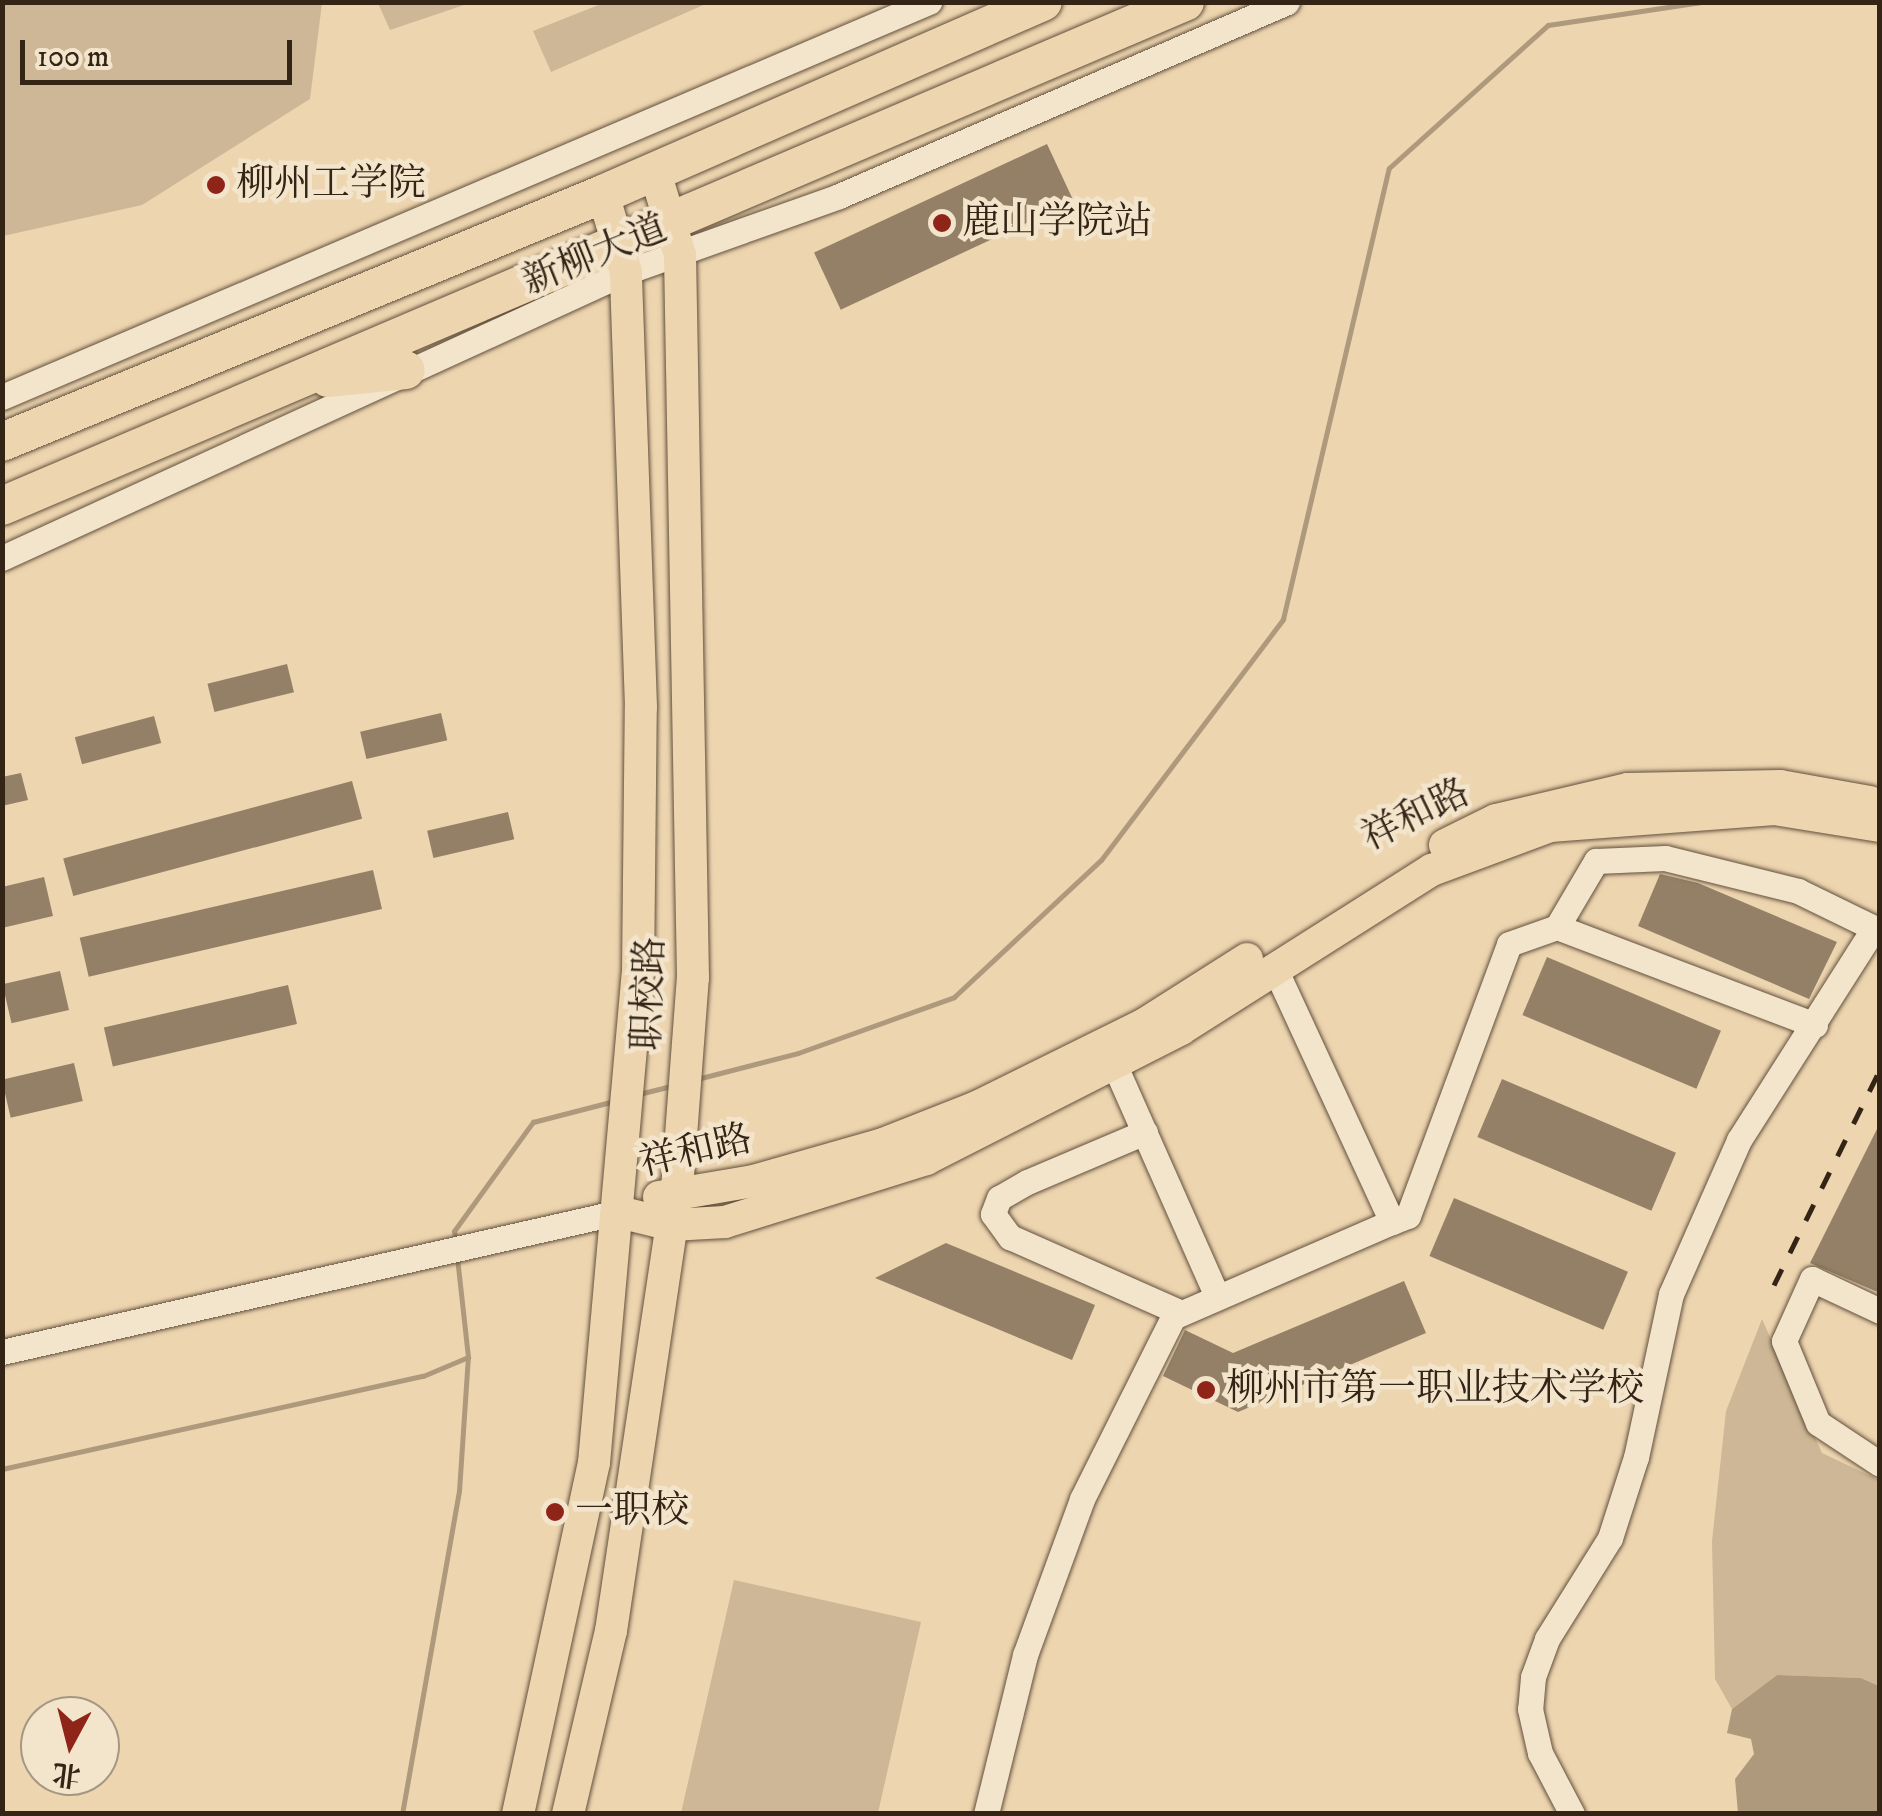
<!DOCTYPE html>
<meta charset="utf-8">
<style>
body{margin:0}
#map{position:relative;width:1882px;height:1816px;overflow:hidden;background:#edd5b0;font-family:"IM FELL DW Pica","Noto Serif SC",serif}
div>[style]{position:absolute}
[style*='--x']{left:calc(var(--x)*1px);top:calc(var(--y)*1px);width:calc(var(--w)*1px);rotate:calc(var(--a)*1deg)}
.green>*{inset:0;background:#cdb796}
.water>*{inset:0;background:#ae997c}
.stream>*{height:5px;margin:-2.5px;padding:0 2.5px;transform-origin:2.5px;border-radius:2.5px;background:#ae997c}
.building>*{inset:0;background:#948066;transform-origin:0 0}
.roads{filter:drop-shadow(0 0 2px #62503c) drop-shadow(0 0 2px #62503c)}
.minor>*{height:25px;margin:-12.5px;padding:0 12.5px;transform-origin:12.5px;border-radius:12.5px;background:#f3e4cc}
.major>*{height:32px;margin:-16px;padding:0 16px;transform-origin:16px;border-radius:16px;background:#edd5b0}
.highway>*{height:38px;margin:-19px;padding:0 19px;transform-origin:19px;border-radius:19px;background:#edd5b0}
.rail>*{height:5px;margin-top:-2.5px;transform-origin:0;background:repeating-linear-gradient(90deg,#332416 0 18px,transparent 0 36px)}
.dots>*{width:28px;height:28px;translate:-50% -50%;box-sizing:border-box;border:5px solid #f3e4cc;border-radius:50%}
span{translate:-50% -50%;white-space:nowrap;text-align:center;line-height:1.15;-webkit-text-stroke:9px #f3e4cc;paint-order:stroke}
.poi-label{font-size:38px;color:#332416}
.left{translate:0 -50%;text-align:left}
.street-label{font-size:38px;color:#332416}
.frame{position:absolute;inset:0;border:5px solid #332416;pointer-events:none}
.north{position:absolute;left:20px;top:1696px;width:100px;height:100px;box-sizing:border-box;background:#f3e4cc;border:2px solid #a69783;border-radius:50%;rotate:187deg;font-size:28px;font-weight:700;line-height:40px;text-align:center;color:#332416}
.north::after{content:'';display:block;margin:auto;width:35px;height:45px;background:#8f2418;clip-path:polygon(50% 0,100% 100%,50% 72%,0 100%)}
.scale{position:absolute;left:20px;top:40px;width:272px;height:45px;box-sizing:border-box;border:5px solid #332416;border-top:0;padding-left:12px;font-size:30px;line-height:35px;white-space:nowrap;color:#332416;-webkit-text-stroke:8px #f3e4cc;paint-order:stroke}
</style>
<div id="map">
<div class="green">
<i style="clip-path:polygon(606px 2px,708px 2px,708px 3px,551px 72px,533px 31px)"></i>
<i style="clip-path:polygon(2px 3px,322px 3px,310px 99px,142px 205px,3px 236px)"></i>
<i style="clip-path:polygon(378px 3px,470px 3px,390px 30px)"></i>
<i style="clip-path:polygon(1762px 1319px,1822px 1453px,1879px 1480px,1879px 1686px,1861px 1678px,1777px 1675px,1732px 1709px,1715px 1679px,1712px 1541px,1726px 1411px)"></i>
<i style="clip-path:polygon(734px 1580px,921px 1622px,878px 1813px,681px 1813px)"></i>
</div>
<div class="water">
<i style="clip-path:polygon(1777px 1675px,1861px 1678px,1879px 1686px,1879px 1813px,1738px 1813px,1735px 1779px,1754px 1754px,1751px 1739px,1727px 1733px,1732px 1709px)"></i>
</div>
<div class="stream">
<i style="--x:697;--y:1079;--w:104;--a:-14.4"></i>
<i style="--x:798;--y:1053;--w:166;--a:-19.7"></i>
<i style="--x:954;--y:997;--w:201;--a:-43"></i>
<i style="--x:1101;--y:860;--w:302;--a:-52.9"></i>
<i style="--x:1283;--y:619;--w:463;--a:-76.8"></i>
<i style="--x:1389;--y:168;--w:214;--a:-42"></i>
<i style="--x:1548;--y:25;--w:155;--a:-8.5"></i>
<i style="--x:639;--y:1094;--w:34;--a:-14"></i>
<i style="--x:456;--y:1242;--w:11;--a:-100"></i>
<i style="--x:454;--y:1231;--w:135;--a:-54.1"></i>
<i style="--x:533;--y:1122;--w:84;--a:-14.5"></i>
<i style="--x:2;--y:1469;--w:431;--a:-12.5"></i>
<i style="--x:423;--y:1376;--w:49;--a:-22.9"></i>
<i style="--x:402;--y:1814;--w:328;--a:-80"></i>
<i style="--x:459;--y:1491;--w:134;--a:-86.2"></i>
<i style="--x:468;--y:1357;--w:101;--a:-96.3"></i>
</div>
<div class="building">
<i style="left:1047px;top:144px;width:63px;height:257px;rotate:65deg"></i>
<i style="left:287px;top:664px;width:29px;height:82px;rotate:76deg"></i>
<i style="left:441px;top:713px;width:28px;height:83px;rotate:77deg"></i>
<i style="left:154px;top:716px;width:28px;height:82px;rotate:75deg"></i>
<i style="clip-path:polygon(21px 773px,28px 800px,2px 806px,2px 777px)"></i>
<i style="left:352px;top:781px;width:39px;height:299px;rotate:75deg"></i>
<i style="left:508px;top:812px;width:28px;height:83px;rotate:77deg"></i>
<i style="left:373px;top:870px;width:40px;height:301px;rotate:77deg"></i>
<i style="clip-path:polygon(1660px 874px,1698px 883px,1837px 942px,1809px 999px,1638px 926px)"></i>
<i style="clip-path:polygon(44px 877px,53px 916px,2px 928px,2px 887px)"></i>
<i style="left:1547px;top:957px;width:189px;height:63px;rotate:23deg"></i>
<i style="left:60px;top:971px;width:40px;height:59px;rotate:77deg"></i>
<i style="left:288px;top:985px;width:40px;height:189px;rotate:77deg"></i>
<i style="left:74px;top:1063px;width:39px;height:74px;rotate:77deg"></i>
<i style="left:1502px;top:1079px;width:189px;height:63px;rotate:23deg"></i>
<i style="clip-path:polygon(1880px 1123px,1880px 1293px,1810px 1263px)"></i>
<i style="left:1454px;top:1198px;width:189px;height:63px;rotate:23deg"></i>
<i style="clip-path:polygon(946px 1243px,1095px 1305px,1072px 1360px,875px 1278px)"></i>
<i style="clip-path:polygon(1404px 1281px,1426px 1333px,1238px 1412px,1163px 1376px,1185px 1330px,1233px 1353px)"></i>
</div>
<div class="roads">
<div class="minor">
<i style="--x:2;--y:397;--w:1008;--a:-23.08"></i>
<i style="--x:2;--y:558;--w:686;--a:-24.62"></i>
<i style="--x:626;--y:272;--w:226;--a:-19.6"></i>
<i style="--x:839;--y:196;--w:488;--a:-23.4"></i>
<i style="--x:1557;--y:927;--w:77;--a:-59.4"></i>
<i style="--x:1596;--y:861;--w:69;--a:-2.5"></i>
<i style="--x:1665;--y:858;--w:137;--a:13.9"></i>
<i style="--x:1798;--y:891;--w:85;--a:26"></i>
<i style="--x:1874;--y:928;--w:251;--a:122.5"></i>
<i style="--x:1739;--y:1140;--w:168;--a:113.8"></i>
<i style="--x:1671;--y:1294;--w:167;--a:102.1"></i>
<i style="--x:1636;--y:1457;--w:85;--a:107.8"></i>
<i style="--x:1610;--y:1538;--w:119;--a:122"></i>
<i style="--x:1547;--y:1639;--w:40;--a:110.2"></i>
<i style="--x:1533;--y:1677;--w:32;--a:95"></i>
<i style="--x:1530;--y:1709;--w:45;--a:77.2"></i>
<i style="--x:1540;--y:1753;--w:69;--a:62.3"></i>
<i style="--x:1115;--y:1066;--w:249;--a:66.1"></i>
<i style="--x:1145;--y:1132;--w:128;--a:157"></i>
<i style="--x:1027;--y:1182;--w:32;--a:150"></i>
<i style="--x:999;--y:1198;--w:17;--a:111"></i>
<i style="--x:993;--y:1214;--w:29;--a:54"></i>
<i style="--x:1010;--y:1237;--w:185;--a:23.9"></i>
<i style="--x:1392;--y:1222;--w:17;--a:-21"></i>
<i style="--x:1408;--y:1216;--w:290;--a:-69.6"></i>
<i style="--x:1509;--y:944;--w:51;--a:-19.5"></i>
<i style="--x:1557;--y:927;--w:276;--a:20.8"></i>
<i style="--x:1880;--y:1311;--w:75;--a:-154.8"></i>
<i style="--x:1812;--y:1279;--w:68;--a:114.3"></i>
<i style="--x:1784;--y:1341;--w:89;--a:67.5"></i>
<i style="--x:1818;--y:1423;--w:74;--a:33.5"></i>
<i style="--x:2;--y:1352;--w:633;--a:-12.78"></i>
<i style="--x:986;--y:1814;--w:164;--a:-76.2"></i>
<i style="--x:1025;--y:1655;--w:166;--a:-69.9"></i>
<i style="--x:1082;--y:1499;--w:203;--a:-63.4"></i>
<i style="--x:1173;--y:1317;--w:239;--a:-23.5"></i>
<i style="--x:1392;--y:1222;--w:281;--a:-114.8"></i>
</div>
<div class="major">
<i style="--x:1445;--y:845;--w:57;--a:-26.1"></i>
<i style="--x:1496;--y:820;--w:136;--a:-13.2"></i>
<i style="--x:1628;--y:789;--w:152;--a:-1.1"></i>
<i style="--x:1780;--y:786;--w:91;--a:10.1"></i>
<i style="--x:659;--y:1197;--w:96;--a:-9.6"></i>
<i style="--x:754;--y:1181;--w:134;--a:-16"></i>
<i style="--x:883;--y:1144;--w:101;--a:-21.5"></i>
<i style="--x:977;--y:1107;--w:187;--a:-26.3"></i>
<i style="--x:1145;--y:1024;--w:121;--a:-32.5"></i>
<i style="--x:619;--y:1212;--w:54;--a:14"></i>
<i style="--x:671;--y:1225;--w:54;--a:-3.2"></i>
<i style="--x:725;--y:1222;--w:211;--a:-17.4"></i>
<i style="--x:926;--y:1159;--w:286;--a:-27"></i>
<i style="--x:1181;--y:1029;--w:297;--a:-32.4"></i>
<i style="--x:1432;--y:870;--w:126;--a:-20.4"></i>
<i style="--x:1550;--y:826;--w:225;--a:-4.3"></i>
<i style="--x:1774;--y:809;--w:107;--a:9.1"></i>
<i style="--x:518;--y:1814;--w:359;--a:-77.8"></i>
<i style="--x:594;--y:1463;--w:491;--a:-84.9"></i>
<i style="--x:638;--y:974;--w:267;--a:-89.4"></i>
<i style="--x:641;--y:707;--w:435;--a:-92"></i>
<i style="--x:626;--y:272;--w:81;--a:-106.4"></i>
<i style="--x:568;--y:1814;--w:188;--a:-76.8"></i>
<i style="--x:611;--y:1631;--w:447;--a:-81.5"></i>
<i style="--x:677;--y:1189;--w:212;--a:-85.7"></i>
<i style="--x:693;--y:978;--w:723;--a:-91.03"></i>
<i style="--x:680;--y:255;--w:87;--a:-106.8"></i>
</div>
<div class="highway">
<i style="--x:328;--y:378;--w:78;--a:-5.9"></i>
<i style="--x:2;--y:442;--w:650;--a:-22.42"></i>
<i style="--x:603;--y:194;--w:480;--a:-23.6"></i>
<i style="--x:2;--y:506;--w:1286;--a:-23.08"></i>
</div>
</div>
<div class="rail">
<i style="--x:1774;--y:1285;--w:240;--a:-63.8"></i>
</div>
<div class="dots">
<i style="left:216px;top:185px;background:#8f2418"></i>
<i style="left:942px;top:223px;background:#8f2418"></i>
<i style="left:1206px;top:1390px;background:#8f2418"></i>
<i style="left:555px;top:1512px;background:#8f2418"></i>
</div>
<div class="poi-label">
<span class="left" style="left:236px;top:185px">柳州工学院</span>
<span class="left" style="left:962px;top:223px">鹿山学院站</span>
<span class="left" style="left:1226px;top:1390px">柳州市第一职业技术学校</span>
<span class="left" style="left:575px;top:1512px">一职校</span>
</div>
<div class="street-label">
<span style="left:595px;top:256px;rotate:-22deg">新柳大道</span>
<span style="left:1416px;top:816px;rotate:-26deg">祥和路</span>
<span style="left:650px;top:994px;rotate:-88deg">职校路</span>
<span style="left:696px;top:1152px;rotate:-13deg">祥和路</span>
</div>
<div class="frame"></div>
<div class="north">北</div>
<div class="scale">100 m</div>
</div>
